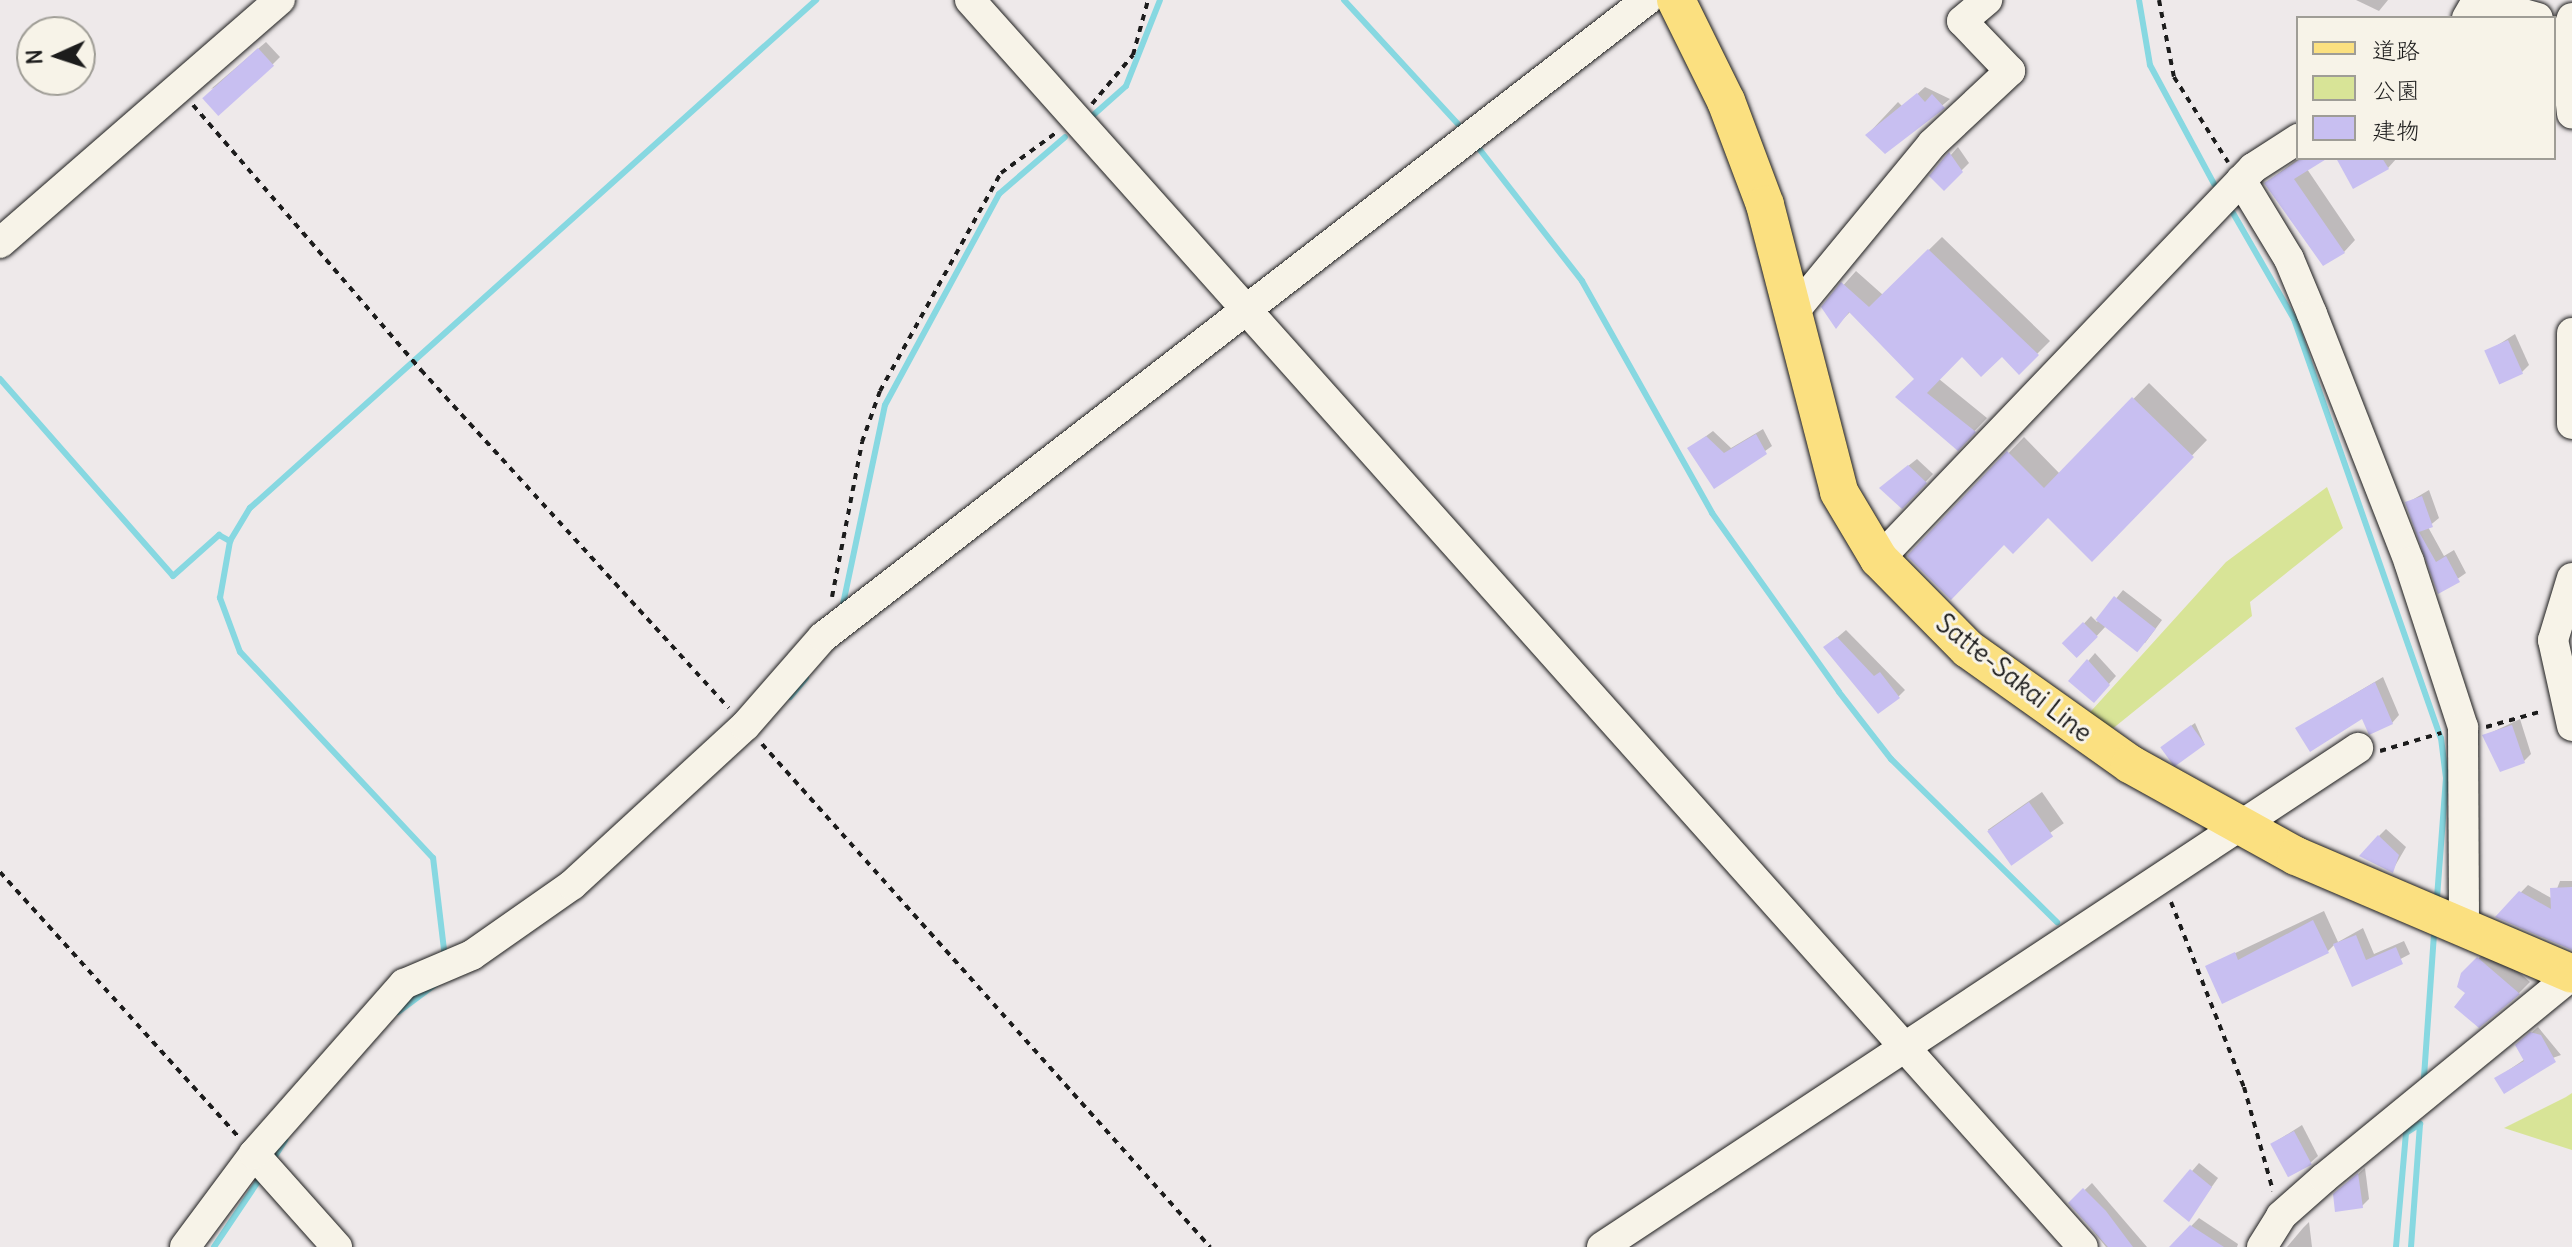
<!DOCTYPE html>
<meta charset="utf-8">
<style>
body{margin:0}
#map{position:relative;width:2572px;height:1247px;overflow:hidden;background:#eee9ea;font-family:Delius,"Klee One",sans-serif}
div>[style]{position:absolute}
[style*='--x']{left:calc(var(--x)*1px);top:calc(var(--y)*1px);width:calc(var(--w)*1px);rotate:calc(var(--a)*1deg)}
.green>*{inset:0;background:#d8e497}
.shadow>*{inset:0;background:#0003;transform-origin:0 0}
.stream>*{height:6px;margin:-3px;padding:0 3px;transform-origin:3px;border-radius:3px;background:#87d8e1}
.building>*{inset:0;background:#c8bff1;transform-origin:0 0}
.path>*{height:4px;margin-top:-2px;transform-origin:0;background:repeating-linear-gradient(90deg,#1c1c1c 0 6px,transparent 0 12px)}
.roads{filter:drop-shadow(0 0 2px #1c1c1c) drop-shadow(0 0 2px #1c1c1c)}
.minor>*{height:30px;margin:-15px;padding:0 15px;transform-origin:15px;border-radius:15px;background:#f7f3e8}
.major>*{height:38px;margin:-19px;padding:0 19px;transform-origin:19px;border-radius:19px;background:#fbe080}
span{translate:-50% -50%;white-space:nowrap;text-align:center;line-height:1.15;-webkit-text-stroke:6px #f7f3e8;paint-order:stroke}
.street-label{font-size:26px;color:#1c1c1c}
.legend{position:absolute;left:2296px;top:16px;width:260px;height:144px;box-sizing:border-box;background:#f7f3e8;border:2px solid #9f9d96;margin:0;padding:10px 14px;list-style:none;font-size:24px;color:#1c1c1c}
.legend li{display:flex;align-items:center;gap:16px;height:40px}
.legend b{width:40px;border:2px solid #9f9d96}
.north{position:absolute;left:16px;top:16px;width:80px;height:80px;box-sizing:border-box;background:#f7f3e8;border:2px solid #9f9d96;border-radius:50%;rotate:267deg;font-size:22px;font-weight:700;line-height:32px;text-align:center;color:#1c1c1c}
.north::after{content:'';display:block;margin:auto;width:28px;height:36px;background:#1c1c1c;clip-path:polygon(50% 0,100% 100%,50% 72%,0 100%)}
</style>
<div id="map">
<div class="green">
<i style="clip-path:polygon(2327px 487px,2343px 528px,2250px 602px,2252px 616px,2106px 734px,2083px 720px,2226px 562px)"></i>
<i style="clip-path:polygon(2572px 1093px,2572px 1150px,2504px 1128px,2566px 1097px)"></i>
</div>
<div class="shadow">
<i style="clip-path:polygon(2356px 0,2388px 0,2379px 11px)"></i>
<i style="clip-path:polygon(266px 42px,280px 57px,272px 65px,211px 89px)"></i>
<i style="clip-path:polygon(1925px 87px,1950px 99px,1886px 152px,1867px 135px,1898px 102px,1903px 107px)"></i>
<i style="clip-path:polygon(1958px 147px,1969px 163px,1944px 188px,1932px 176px)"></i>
<i style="clip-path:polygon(2299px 158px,2325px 158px,2307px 169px,2355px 240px,2344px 252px,2266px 183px)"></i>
<i style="clip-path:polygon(2338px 158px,2397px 158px,2388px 168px)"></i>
<i style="clip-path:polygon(1942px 237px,2050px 341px,2019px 372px,2002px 354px,1962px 355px,1939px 379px,1987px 418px,1958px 448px,1916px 379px,1851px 311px,1836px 326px,1824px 307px,1856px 271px,1883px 295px)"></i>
<i style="clip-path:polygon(2515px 334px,2529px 365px,2522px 372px,2487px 352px)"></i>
<i style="clip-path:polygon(2149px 383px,2207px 440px,2092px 559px,2048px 516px,2004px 542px,1910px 556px,2024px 437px,2060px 474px)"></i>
<i style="clip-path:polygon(1763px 429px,1772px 446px,1715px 487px,1690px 448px,1713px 431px,1731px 448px)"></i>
<i style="clip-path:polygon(1917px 459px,1933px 474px,1902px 506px,1889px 481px)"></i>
<i style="clip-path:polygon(2429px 490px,2439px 518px,2428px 527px,2444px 556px,2454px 550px,2466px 573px,2440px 591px,2407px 503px)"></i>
<i style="clip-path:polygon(2123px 590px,2162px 620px,2145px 643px,2106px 626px,2078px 656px,2065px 644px,2091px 616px,2097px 622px)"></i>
<i style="clip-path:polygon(1846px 630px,1905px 690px,1898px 697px,1826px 647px)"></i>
<i style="clip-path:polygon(2095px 653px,2116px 676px,2101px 693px,2071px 681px)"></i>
<i style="clip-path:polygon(2383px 677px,2399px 715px,2392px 723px,2363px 716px,2297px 728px)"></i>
<i style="clip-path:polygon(2520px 719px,2531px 754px,2524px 761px,2484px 736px)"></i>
<i style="clip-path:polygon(2195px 723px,2204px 743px,2165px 745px)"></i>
<i style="left:2042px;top:792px;width:38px;height:66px;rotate:55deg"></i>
<i style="clip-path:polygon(2386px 829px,2406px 847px,2392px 871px,2379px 836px)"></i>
<i style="clip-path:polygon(2560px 881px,2572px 881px,2572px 948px,2498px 916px,2528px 885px,2553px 899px)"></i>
<i style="clip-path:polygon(2324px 911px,2338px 942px,2363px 928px,2374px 954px,2404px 941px,2410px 954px,2353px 984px,2335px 944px,2328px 951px,2208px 966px)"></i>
<i style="clip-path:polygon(2490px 947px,2530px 982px,2519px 993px,2468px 993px,2463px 974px)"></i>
<i style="clip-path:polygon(2538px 1027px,2561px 1055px,2497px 1078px,2525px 1059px,2524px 1039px)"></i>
<i style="clip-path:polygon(2302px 1125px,2318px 1156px,2310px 1163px,2272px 1144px)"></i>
<i style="clip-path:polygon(2199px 1163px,2218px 1178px,2189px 1219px,2166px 1201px)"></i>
<i style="clip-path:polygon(2365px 1168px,2369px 1199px,2362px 1206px,2343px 1187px)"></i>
<i style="clip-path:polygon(2092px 1183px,2147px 1247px,2106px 1247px,2071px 1203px)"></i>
<i style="clip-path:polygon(2199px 1218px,2238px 1244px,2237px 1247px,2171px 1247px)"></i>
<i style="clip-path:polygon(2309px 1222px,2312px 1247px,2287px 1247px,2303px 1228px)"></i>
</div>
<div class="stream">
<i style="--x:1344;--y:0;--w:168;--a:47.4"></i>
<i style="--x:2139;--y:0;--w:66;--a:80.4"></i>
<i style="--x:2150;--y:65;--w:135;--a:61.7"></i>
<i style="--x:1090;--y:118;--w:48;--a:-41.6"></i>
<i style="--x:1126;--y:86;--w:92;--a:-68.4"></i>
<i style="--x:1477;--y:146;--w:171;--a:52.1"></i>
<i style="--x:1582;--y:281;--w:266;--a:60.7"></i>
<i style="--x:1712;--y:513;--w:219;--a:54.6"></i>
<i style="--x:1839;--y:692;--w:85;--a:52.2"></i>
<i style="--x:1891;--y:759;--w:233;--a:44.5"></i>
<i style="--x:2233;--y:213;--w:122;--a:60.1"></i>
<i style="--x:2294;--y:319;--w:444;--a:70.7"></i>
<i style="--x:2441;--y:738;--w:40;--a:82.9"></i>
<i style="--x:2446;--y:778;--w:119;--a:94.3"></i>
<i style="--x:0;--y:379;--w:262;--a:48.7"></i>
<i style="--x:173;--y:576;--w:62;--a:-41.7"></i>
<i style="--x:219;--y:535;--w:13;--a:29"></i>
<i style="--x:842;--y:609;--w:208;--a:-78.1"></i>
<i style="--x:885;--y:405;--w:240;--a:-61.6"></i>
<i style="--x:999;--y:194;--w:87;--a:-40.8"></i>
<i style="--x:790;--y:697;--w:25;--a:-50"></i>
<i style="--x:445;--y:958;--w:101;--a:-96.8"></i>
<i style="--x:433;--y:858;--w:282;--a:-133.1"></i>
<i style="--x:240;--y:652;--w:58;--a:-110.3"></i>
<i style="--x:220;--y:598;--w:58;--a:-80"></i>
<i style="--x:230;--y:541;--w:39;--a:-59"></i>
<i style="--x:250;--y:508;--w:761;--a:-41.91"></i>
<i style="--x:398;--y:1012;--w:59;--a:-36.7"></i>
<i style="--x:2424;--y:1077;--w:142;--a:-86"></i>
<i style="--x:272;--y:1161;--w:25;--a:-58"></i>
<i style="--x:214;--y:1247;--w:84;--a:-56.1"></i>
<i style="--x:2396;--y:1247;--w:114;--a:-85"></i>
<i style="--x:2406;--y:1133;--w:17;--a:-33"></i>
<i style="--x:2411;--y:1247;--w:123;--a:-85.8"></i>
</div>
<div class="building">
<i style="left:258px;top:48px;width:24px;height:75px;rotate:48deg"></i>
<i style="clip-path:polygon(1917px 93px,1925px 102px,1932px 94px,1945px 108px,1885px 154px,1865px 135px)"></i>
<i style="clip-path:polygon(1949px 152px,1963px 172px,1944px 191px,1929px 176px)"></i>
<i style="clip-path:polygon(2302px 158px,2328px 158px,2294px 179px,2345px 253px,2323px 266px,2264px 183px)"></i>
<i style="clip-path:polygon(2336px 158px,2382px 158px,2389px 169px,2353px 189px)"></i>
<i style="clip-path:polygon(1928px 249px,2039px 355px,2019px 375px,2002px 357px,1981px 377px,1962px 357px,1927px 393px,1976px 432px,1958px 451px,1895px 397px,1914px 379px,1849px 312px,1836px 329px,1821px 307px,1841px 282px,1869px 307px)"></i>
<i style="left:2508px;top:340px;width:37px;height:26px;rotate:66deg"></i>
<i style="clip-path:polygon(2132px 397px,2194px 457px,2092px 562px,2048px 518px,2013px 554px,2004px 545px,1951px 600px,1907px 556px,2007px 451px,2044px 488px)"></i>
<i style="clip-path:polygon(1756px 434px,1767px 454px,1714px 489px,1687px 448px,1706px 436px,1724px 453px)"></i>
<i style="clip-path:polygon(1908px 465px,1927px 483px,1902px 509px,1879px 488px)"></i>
<i style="clip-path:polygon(2422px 496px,2433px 527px,2419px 532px,2436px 562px,2446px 556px,2460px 582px,2438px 594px,2405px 502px)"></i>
<i style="left:2114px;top:596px;width:53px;height:30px;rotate:38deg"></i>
<i style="left:2083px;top:622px;width:21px;height:30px;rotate:45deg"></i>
<i style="clip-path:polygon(1837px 637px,1874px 676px,1880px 672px,1900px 698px,1878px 714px,1823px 647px)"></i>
<i style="clip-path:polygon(2087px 659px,2110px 685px,2094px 703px,2068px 681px)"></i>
<i style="clip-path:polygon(2375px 682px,2393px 724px,2369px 735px,2362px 719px,2310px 752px,2295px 728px)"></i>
<i style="left:2191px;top:725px;width:24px;height:38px;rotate:54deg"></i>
<i style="clip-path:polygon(2512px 725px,2525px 763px,2500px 772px,2482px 735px)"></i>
<i style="left:2029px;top:802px;width:42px;height:51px;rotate:55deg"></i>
<i style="clip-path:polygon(2378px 835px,2399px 855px,2393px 873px,2359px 856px)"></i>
<i style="clip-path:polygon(2572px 887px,2572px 950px,2495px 917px,2519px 891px,2551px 909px,2550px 888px)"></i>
<i style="clip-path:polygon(2313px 920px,2329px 953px,2222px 1004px,2205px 966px,2235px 952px,2238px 960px)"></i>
<i style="clip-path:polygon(2356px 935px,2366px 960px,2396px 947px,2403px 964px,2352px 987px,2333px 944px)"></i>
<i style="clip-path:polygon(2477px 957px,2520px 994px,2479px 1028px,2454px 1007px,2465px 993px,2457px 987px,2461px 973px)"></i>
<i style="clip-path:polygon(2530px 1032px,2541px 1035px,2556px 1062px,2504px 1094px,2494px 1078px,2524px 1061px,2515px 1045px)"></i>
<i style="left:2294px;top:1131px;width:38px;height:27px;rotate:62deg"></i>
<i style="clip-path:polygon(2190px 1169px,2212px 1187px,2189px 1222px,2163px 1201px)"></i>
<i style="clip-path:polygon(2358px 1173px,2363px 1208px,2335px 1212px,2333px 1194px)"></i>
<i style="clip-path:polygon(2083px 1188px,2106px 1211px,2133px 1247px,2108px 1247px,2068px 1203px)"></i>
<i style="clip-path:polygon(2190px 1225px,2224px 1247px,2169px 1247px)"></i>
</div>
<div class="path">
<i style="--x:2159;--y:0;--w:78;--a:79"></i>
<i style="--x:2174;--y:77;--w:101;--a:57.6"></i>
<i style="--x:1092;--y:104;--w:64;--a:-50.1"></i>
<i style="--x:1133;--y:55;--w:57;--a:-74.7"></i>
<i style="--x:193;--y:105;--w:350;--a:49.3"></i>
<i style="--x:421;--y:370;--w:457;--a:47.7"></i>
<i style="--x:832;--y:597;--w:158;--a:-79"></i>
<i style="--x:862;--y:442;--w:54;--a:-70.6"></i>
<i style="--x:880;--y:391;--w:249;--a:-61"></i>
<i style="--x:1001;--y:173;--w:69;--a:-36.2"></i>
<i style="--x:2486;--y:727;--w:59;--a:-15.7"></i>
<i style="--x:762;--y:744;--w:674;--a:48.31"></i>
<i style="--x:2380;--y:751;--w:64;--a:-16.4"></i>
<i style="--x:0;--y:872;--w:357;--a:48"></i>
<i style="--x:2171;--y:902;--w:199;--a:68.5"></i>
<i style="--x:2244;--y:1087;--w:108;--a:74.4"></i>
</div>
<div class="roads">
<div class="minor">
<i style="--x:970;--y:0;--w:1671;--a:48.25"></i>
<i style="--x:2467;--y:18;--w:20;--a:-60"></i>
<i style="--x:2477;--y:1;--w:63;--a:15.6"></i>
<i style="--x:2572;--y:18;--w:24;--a:109"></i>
<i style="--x:2564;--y:41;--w:73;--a:83.7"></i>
<i style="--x:2241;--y:180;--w:92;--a:58.7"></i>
<i style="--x:2289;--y:259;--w:60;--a:67.3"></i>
<i style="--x:2312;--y:314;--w:266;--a:68.6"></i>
<i style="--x:2409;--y:562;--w:174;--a:71.9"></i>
<i style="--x:2463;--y:727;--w:201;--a:89.7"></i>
<i style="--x:0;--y:243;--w:371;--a:-41"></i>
<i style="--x:1792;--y:314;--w:220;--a:-50.5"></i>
<i style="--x:1932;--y:144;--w:107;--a:-43.1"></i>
<i style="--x:2010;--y:71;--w:69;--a:-133.8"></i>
<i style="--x:1962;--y:21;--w:33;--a:-40"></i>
<i style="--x:2572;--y:333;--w:91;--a:90"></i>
<i style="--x:1879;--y:559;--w:541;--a:-46.27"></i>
<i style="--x:2253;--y:168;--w:54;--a:-32.8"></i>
<i style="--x:2572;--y:578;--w:65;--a:107"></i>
<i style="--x:2553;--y:640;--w:88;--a:77.5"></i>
<i style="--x:254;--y:1154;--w:125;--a:48.3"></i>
<i style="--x:185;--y:1247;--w:116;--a:-53.4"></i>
<i style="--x:254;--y:1154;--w:227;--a:-48.6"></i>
<i style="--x:404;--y:984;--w:74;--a:-23.1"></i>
<i style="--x:472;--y:955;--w:122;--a:-35"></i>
<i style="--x:572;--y:885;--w:235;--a:-42.6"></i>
<i style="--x:745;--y:726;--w:118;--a:-48.8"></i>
<i style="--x:823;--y:637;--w:1042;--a:-37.71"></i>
<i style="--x:1602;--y:1247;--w:906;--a:-33.43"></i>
<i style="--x:2262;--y:1247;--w:36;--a:-58"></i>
<i style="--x:2281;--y:1216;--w:57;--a:-41.5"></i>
<i style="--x:2324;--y:1178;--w:320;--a:-39.3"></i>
</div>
<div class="major">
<i style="--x:1676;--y:0;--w:113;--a:63.7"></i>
<i style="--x:1726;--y:101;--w:111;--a:69.4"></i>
<i style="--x:1765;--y:205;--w:296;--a:75.5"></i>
<i style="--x:1839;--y:492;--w:78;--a:59.2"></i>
<i style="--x:1879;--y:559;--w:127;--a:45.3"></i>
<i style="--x:1968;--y:649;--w:199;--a:35.4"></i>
<i style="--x:2130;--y:764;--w:190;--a:29"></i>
<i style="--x:2296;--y:856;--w:300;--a:23.1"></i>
</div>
</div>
<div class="street-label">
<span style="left:2014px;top:678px;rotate:38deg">Satte-Sakai Line</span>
</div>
<ul class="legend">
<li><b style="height:10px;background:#fbe080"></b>道路</li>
<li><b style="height:22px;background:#d8e497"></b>公園</li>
<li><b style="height:22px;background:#c8bff1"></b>建物</li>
</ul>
<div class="north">N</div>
</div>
